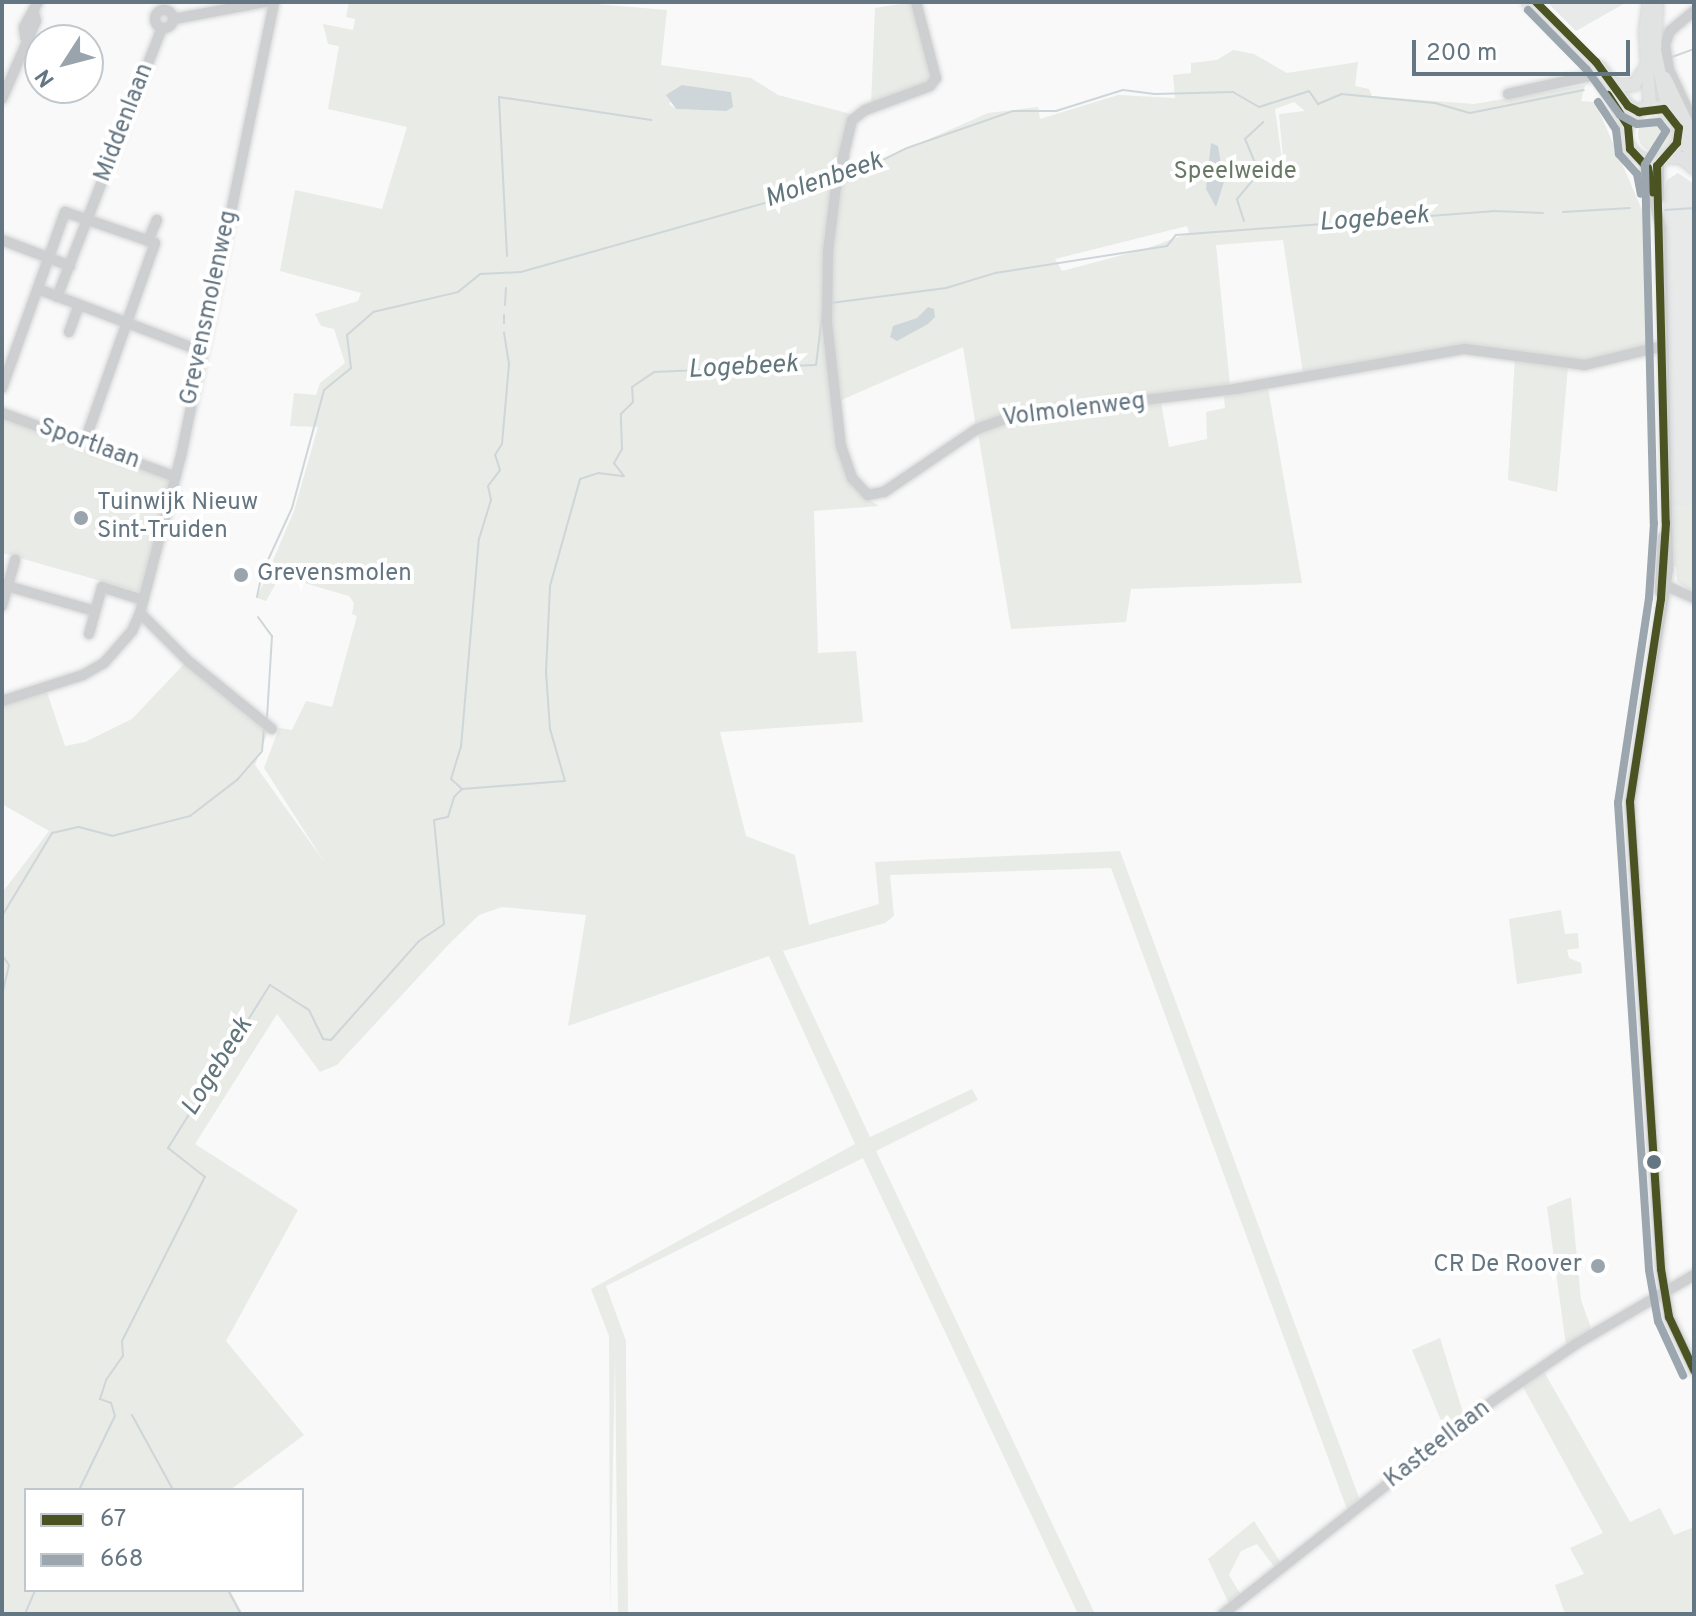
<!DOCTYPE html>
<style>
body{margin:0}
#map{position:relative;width:1696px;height:1616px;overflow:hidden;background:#f9f9f9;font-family:Overpass,sans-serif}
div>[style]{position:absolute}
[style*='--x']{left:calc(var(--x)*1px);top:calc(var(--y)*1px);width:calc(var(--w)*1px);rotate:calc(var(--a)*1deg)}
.built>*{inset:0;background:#e8e9e9}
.green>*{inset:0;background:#e8ebe6}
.round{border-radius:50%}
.water>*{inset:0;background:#ced6d9}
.stream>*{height:2px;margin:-1px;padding:0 1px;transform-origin:1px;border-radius:1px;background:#ced6d9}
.roads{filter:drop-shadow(0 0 2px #d5d6d7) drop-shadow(0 0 2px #d5d6d7)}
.minor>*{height:10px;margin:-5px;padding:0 5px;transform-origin:5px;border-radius:5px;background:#cecfd0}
.minor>.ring{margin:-5px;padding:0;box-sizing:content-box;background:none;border:10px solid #cecfd0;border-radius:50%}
.major>*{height:12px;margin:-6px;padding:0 6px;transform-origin:6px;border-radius:6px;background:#e1e2e2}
.major>.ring{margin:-6px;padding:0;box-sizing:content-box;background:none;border:12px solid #e1e2e2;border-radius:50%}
.bus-1>*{height:8px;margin:-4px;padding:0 4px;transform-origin:4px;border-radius:4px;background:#4a5321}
.bus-2>*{height:8px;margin:-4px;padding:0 4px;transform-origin:4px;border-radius:4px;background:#9ba6ae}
.dots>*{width:22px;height:22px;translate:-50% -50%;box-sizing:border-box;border:4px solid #fff;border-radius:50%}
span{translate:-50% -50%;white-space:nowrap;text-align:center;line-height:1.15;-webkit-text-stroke:8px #fff;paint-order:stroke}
.street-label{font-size:24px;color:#657683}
.park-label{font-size:24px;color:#687a64}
.poi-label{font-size:24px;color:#657683}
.left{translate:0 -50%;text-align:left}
.right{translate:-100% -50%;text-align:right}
.water-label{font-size:26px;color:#60757c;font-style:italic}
.frame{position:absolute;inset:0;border:4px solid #657683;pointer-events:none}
.legend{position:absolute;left:24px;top:1488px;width:280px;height:104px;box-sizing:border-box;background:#fff;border:2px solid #c1c8cd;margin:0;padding:10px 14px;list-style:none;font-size:24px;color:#657683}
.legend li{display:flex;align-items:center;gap:16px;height:40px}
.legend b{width:40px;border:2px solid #c1c8cd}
.north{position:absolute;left:24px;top:24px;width:80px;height:80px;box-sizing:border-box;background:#fff;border:2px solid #c1c8cd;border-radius:50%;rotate:234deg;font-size:22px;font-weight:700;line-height:32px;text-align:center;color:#657683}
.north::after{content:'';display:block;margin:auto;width:28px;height:36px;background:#99a4ac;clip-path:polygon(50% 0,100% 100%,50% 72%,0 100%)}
.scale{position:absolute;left:1412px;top:40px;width:218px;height:36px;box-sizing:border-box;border:4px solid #657683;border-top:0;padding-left:10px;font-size:24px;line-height:28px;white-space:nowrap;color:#657683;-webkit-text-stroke:6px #fff;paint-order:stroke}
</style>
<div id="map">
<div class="built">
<i style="clip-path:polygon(1547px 2px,1627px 2px,1576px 31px)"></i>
<i style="clip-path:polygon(1678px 173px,1694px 184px,1694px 506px,1671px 508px,1663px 196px,1667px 180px)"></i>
</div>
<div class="green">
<i style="clip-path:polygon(evenodd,349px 2px,572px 2px,667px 10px,661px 65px,751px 78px,778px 95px,851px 114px,824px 236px,823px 329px,841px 460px,866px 498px,879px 506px,814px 511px,818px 653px,856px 651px,863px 722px,720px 732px,746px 836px,795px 855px,809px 925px,879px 904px,875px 862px,1120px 851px,1361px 1503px,1348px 1512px,1111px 868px,890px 875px,894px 916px,885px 923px,783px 951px,870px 1137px,972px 1089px,978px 1100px,876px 1151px,1095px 1614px,1078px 1614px,863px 1158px,606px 1286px,626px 1341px,626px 1365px,628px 1614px,618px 1614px,615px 1358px,610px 1614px,609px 1336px,591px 1289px,855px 1144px,769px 956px,568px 1026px,586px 915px,502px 907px,479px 915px,450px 943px,337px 1065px,320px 1072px,277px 1014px,195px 1144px,298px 1210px,226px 1341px,304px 1435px,230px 1490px,26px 1490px,26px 1590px,230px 1590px,243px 1614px,2px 1614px,2px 893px,49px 831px,2px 804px,2px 706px,47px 692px,65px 746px,85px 742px,132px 719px,185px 663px,268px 732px,255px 765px,325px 863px,264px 768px,279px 728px,292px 730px,306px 701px,332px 707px,357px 616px,352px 614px,354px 603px,349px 596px,280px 576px,266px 601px,257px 598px,294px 511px,318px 427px,290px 426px,294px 393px,316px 395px,320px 383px,345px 363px,334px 329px,321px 326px,315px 314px,358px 301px,361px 293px,280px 271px,295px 190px,382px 209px,407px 127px,328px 109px,339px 46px,328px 44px,323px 24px,353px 30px,355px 19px,346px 17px,349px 2px,682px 85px,731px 92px,726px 111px,676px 109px,669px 104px,682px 85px)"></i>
<i style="clip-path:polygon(914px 2px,931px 80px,871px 105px,875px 8px)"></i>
<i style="clip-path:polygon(evenodd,1233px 50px,1254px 54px,1287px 73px,1358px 62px,1355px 86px,1369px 89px,1372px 96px,1474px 104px,1585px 85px,1581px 101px,1595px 102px,1643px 212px,1649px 250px,1646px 347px,1591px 363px,1472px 346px,1303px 373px,1283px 240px,1216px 245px,1230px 385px,976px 427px,963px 347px,839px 401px,827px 290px,843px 177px,988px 113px,1038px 107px,1040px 119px,1118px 95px,1175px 98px,1173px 75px,1191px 73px,1191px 63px,1217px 60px,1233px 50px,1294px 102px,1305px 111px,1279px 114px,1286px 189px,1275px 109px,1294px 102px,1233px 50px,1187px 226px,1189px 233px,1145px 249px,1062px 271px,1055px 259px,1187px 226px)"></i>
<i class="round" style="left:1638px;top:116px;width:36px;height:36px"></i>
<i style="clip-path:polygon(1515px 356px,1568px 367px,1557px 492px,1508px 480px)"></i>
<i style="clip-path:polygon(1268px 388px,1302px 583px,1131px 589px,1126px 622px,1011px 629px,978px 433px,1001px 420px,1161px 402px,1169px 447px,1207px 439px,1206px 412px,1225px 408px,1224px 396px)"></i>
<i style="clip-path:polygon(2px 417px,170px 478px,140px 592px,2px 553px)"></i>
<i style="clip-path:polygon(1694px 506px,1694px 589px,1689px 590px,1677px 581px,1676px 567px,1671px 564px,1671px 508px)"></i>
<i style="clip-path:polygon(1561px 910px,1565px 934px,1578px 933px,1579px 948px,1567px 950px,1569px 958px,1581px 963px,1582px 973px,1517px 984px,1509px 919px)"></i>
<i style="clip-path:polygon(1571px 1197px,1581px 1300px,1592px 1331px,1566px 1345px,1547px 1207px)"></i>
<i style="clip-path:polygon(1440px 1338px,1465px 1419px,1446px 1433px,1412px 1350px)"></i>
<i style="clip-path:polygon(1543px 1370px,1630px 1522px,1660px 1508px,1674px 1535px,1694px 1527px,1694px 1614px,1565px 1614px,1555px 1585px,1584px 1574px,1570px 1548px,1603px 1533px,1522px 1385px)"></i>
<i style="clip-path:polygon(1254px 1521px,1281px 1563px,1275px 1568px,1257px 1544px,1241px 1551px,1229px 1575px,1241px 1595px,1229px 1604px,1208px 1559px)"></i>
</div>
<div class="water">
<i style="clip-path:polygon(682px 85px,731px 92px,733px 107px,726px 111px,676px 109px,666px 95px)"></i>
<i style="clip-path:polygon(1211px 143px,1218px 146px,1224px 182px,1216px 207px,1206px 189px)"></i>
<i style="clip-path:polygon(928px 307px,934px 309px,935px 317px,928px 324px,897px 341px,890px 337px,893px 326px,917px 318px)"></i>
</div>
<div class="stream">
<i style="--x:1672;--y:57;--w:23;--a:-20"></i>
<i style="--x:847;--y:162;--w:6;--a:-72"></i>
<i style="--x:842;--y:180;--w:72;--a:-26.2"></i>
<i style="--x:907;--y:148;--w:112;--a:-19.2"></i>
<i style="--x:1013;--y:111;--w:43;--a:0"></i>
<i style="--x:1056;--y:111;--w:70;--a:-17.4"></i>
<i style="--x:1123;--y:90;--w:32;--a:7"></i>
<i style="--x:1155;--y:94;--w:78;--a:-1.5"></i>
<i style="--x:1233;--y:92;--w:30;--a:30"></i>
<i style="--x:1259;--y:107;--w:52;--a:-17.7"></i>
<i style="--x:1309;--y:91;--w:16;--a:55"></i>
<i style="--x:1318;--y:104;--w:25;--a:-23"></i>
<i style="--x:1341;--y:94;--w:94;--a:5.5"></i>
<i style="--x:1435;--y:103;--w:36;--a:16"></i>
<i style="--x:1470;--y:113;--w:116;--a:-11.4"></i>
<i style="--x:1665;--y:210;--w:29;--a:-4"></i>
<i style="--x:1563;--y:212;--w:67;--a:-3.4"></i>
<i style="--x:1244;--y:221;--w:23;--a:-108"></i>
<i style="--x:1237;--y:199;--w:25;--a:-50"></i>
<i style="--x:1253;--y:180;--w:15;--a:-79"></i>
<i style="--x:1256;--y:165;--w:28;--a:-113"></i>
<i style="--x:1245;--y:139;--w:25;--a:-43"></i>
<i style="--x:507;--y:256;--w:159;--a:-92.9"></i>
<i style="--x:499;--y:97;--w:154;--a:8.6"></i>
<i style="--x:831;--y:303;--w:116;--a:-7.4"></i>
<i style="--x:946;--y:288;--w:51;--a:-17"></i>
<i style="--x:995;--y:273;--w:174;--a:-8.9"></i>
<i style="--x:1167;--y:246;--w:14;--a:-51"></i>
<i style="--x:1176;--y:235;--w:317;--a:-4.3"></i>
<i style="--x:1492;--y:211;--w:51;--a:2.2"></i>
<i style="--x:505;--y:305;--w:17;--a:-87"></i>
<i style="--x:504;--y:323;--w:8;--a:-90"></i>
<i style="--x:257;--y:597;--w:25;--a:-78"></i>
<i style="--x:262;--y:573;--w:72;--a:-65.2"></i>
<i style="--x:292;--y:508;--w:122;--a:-74.8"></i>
<i style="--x:324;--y:390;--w:35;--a:-39"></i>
<i style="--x:351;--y:368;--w:33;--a:-97"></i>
<i style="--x:347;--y:335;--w:35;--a:-41"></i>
<i style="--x:373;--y:312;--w:87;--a:-13.2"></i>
<i style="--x:458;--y:292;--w:28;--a:-39"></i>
<i style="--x:480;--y:274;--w:41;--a:-2.8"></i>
<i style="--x:521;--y:272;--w:323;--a:-15.8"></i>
<i style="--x:258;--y:617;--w:24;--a:54"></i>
<i style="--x:272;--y:636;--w:82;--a:93.5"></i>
<i style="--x:461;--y:788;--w:13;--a:-138"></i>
<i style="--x:451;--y:779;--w:34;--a:-73"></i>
<i style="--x:461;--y:747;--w:209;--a:-85.1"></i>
<i style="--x:479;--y:539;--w:41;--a:-72.9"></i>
<i style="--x:491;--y:500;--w:14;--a:-102"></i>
<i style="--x:488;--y:486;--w:20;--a:-53"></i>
<i style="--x:500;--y:470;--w:16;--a:-108"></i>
<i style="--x:495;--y:455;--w:13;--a:-58"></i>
<i style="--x:502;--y:444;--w:80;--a:-85"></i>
<i style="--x:509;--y:364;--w:32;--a:-99"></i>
<i style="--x:2;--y:916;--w:97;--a:-58.9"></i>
<i style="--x:52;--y:833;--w:28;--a:-13"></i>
<i style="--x:79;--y:827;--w:34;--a:15"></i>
<i style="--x:112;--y:836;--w:81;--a:-14.4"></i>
<i style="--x:190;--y:816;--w:59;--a:-37.5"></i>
<i style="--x:237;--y:780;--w:38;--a:-49"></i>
<i style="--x:262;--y:751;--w:21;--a:-85"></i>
<i style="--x:2;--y:955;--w:12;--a:55"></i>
<i style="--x:9;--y:965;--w:32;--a:103"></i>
<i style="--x:132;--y:1415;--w:85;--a:61.3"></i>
<i style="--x:79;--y:1490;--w:82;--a:-64.1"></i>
<i style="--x:115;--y:1416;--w:14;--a:-107"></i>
<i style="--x:111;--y:1403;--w:12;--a:-160"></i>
<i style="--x:100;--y:1399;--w:20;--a:-72"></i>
<i style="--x:106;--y:1380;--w:29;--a:-55"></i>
<i style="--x:123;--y:1356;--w:15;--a:-94"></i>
<i style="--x:122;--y:1341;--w:184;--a:-63.2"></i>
<i style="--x:205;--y:1177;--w:47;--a:-141.9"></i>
<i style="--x:168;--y:1148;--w:192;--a:-58"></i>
<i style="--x:270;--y:985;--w:46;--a:32.7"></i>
<i style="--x:309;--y:1010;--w:32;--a:64"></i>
<i style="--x:323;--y:1039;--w:8;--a:7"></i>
<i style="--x:331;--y:1040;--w:132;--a:-48.4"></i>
<i style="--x:419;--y:941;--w:30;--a:-34"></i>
<i style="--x:444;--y:924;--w:104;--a:-95.5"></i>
<i style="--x:434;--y:820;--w:14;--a:-12"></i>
<i style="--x:448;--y:817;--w:21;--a:-73"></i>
<i style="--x:454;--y:797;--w:11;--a:-45"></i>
<i style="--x:462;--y:789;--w:103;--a:-4.4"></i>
<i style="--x:565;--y:781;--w:54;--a:-106.1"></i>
<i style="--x:550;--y:729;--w:57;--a:-94"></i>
<i style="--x:546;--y:672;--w:86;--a:-87.3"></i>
<i style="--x:550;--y:586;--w:111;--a:-74.3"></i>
<i style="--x:580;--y:479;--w:19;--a:-18"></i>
<i style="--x:598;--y:473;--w:26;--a:7"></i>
<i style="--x:624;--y:476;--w:16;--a:-128"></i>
<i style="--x:614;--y:463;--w:16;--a:-60"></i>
<i style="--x:622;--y:449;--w:35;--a:-92"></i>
<i style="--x:621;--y:414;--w:17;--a:-45"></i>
<i style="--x:633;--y:402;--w:15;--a:-94"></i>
<i style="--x:632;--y:387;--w:27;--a:-34"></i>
<i style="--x:654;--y:372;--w:162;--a:-2.5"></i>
<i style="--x:816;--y:365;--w:56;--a:-82.9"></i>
<i style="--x:228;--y:1590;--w:27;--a:62"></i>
<i style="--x:25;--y:1614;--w:26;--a:-67"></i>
</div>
<div class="roads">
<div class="minor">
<i style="--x:916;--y:2;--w:79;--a:75.3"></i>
<i style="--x:936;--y:78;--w:10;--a:127"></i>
<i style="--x:930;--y:86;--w:69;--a:159.7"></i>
<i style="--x:865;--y:110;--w:16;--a:142"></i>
<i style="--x:852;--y:120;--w:69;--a:103.4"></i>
<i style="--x:836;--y:187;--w:64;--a:97.1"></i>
<i style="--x:828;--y:251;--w:71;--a:90.8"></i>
<i style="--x:827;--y:322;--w:125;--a:83.6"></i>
<i style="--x:841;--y:446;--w:34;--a:71"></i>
<i style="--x:852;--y:478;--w:23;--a:47"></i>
<i style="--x:868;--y:495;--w:16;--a:-11"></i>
<i style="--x:884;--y:492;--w:112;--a:-34.1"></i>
<i style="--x:977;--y:429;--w:37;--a:-20"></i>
<i style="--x:1012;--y:416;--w:225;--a:-6.9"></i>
<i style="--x:1235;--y:389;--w:233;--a:-9.9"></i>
<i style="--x:1465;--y:349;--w:121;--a:7.6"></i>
<i style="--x:1585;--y:365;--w:80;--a:-13.7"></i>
<i class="ring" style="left:155px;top:10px;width:8px;height:8px"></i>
<i style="--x:1694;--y:11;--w:31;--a:140"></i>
<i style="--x:1670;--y:31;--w:15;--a:110"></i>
<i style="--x:1665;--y:45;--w:25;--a:81"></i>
<i style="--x:1669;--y:70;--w:59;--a:64.7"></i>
<i style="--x:174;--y:19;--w:93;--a:-10.6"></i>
<i style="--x:25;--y:37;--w:10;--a:-96"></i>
<i style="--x:24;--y:27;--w:29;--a:-61"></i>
<i style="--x:1508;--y:94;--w:97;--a:-12.5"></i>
<i style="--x:2;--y:99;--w:85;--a:-66.4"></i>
<i style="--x:36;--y:21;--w:9;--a:-103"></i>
<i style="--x:1644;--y:162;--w:68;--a:75.6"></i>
<i style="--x:1661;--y:228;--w:342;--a:88.8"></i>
<i style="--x:1668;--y:570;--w:235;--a:99.3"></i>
<i style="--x:1630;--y:802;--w:468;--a:86.2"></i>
<i style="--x:1661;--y:1269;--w:49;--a:80.5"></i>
<i style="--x:1669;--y:1317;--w:59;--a:64.7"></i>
<i style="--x:1659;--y:162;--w:36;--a:90"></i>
<i style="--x:2;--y:240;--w:73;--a:20.9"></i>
<i style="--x:148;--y:241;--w:23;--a:-67"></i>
<i style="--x:38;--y:289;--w:172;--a:20.8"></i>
<i style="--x:57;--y:297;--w:289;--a:-68.7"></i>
<i style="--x:69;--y:332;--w:29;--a:-70"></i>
<i style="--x:2;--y:388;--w:187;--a:-70.3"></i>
<i style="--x:65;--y:212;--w:95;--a:19"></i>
<i style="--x:155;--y:243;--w:212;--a:109.5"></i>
<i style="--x:2;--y:413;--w:185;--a:20.2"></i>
<i style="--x:1660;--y:583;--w:37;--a:24"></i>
<i style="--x:7;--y:586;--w:91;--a:15.9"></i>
<i style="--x:1660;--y:592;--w:55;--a:-86.9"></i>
<i style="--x:2;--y:606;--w:48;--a:-74.2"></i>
<i style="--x:140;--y:613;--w:68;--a:45"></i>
<i style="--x:188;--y:661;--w:108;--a:39"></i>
<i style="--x:89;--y:634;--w:49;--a:-74.5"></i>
<i style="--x:102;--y:587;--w:43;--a:17.6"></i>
<i style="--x:2;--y:701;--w:85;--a:-17.8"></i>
<i style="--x:83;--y:675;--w:24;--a:-30"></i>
<i style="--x:104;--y:663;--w:43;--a:-48.8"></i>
<i style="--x:132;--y:631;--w:20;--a:-66"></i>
<i style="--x:140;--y:613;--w:162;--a:-75.4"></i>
<i style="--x:181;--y:456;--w:463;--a:-78.4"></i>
<i style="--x:1223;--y:1614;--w:345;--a:-38.3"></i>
<i style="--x:1494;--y:1400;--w:99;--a:-34.3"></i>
<i style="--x:1576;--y:1344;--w:137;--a:-30.3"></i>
</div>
<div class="major">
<i style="--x:1528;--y:2;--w:89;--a:45"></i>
<i style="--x:1591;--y:65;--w:71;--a:58.8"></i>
<i style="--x:1649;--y:2;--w:30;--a:98"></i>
<i style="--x:1645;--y:32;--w:75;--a:86.2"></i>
<i style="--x:1657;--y:2;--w:49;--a:92.3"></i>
<i style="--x:1655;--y:51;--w:61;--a:77.8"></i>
<i style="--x:1600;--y:67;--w:48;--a:54.3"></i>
<i style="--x:1628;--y:106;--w:13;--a:29"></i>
<i style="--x:1665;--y:78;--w:67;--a:64.2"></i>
<i style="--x:1613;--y:85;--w:21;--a:0"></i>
<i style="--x:1634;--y:85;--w:23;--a:-56"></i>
<i class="ring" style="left:1626px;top:107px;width:42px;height:42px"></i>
<i style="--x:1679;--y:138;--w:22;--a:47"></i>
<i style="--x:1666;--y:157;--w:16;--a:4"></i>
<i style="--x:1682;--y:158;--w:16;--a:40"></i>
</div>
</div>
<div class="bus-1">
<i style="--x:1536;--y:2;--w:85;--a:45"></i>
<i style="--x:1596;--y:62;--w:54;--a:54"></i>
<i style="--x:1628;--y:106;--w:13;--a:29"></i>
<i style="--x:1639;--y:112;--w:25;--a:-7"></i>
<i style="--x:1664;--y:109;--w:24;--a:52"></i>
<i style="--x:1679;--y:128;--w:15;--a:98"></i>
<i style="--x:1677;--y:143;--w:30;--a:131"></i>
<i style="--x:1657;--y:166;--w:357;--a:88.6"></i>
<i style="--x:1666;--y:523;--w:76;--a:93.8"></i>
<i style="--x:1661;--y:599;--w:205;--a:98.7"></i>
<i style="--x:1630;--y:802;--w:468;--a:86.2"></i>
<i style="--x:1661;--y:1269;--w:49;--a:80.5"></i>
<i style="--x:1669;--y:1317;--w:59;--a:64.7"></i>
<i style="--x:1608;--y:95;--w:37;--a:57"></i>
<i style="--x:1628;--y:126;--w:23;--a:85"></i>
<i style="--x:1630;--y:149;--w:26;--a:47"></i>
<i style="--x:1648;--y:168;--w:25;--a:78"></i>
</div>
<div class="bus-2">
<i style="--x:1528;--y:10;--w:84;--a:45.5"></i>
<i style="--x:1587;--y:70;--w:56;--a:53.7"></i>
<i style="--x:1620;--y:115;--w:19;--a:28"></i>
<i style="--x:1637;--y:124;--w:22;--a:-5"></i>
<i style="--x:1659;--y:122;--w:11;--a:52"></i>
<i style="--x:1666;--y:131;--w:40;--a:122"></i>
<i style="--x:1645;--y:165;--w:358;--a:88.6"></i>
<i style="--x:1654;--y:523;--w:75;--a:93.8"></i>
<i style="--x:1649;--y:598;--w:207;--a:98.6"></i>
<i style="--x:1618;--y:803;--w:468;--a:86.2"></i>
<i style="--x:1649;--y:1270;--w:52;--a:80"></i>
<i style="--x:1658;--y:1321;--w:60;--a:65.2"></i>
<i style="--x:1598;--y:102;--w:33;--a:57"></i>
<i style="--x:1616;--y:130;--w:24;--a:83"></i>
<i style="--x:1619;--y:154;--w:27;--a:48"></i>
<i style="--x:1637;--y:174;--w:20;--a:79"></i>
</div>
<div class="dots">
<i style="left:81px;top:518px;background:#99a4ac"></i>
<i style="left:241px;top:575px;background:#99a4ac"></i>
<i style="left:1654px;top:1162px;background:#657683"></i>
<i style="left:1598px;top:1266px;background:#99a4ac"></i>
</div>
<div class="street-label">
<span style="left:125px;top:123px;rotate:-69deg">Middenlaan</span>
<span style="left:210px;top:308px;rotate:-78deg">Grevensmolenweg</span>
<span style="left:1074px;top:411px;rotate:-7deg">Volmolenweg</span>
<span style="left:89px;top:445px;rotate:20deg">Sportlaan</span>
<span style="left:1438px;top:1445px;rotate:-38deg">Kasteellaan</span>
</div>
<div class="park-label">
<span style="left:1235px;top:173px">Speelweide</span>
</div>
<div class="poi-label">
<span class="left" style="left:97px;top:518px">Tuinwijk Nieuw<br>Sint-Truiden</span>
<span class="left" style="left:257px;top:575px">Grevensmolen</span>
<span class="right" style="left:1582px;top:1266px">CR De Roover</span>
</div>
<div class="water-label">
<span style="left:824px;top:181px;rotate:-19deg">Molenbeek</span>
<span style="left:1374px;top:220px;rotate:-4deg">Logebeek</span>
<span style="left:743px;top:368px;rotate:-3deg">Logebeek</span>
<span style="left:218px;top:1067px;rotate:-58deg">Logebeek</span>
</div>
<div class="frame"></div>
<ul class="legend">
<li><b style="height:10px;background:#4a5321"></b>67</li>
<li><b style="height:10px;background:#9ba6ae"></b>668</li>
</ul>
<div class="north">N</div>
<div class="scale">200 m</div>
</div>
